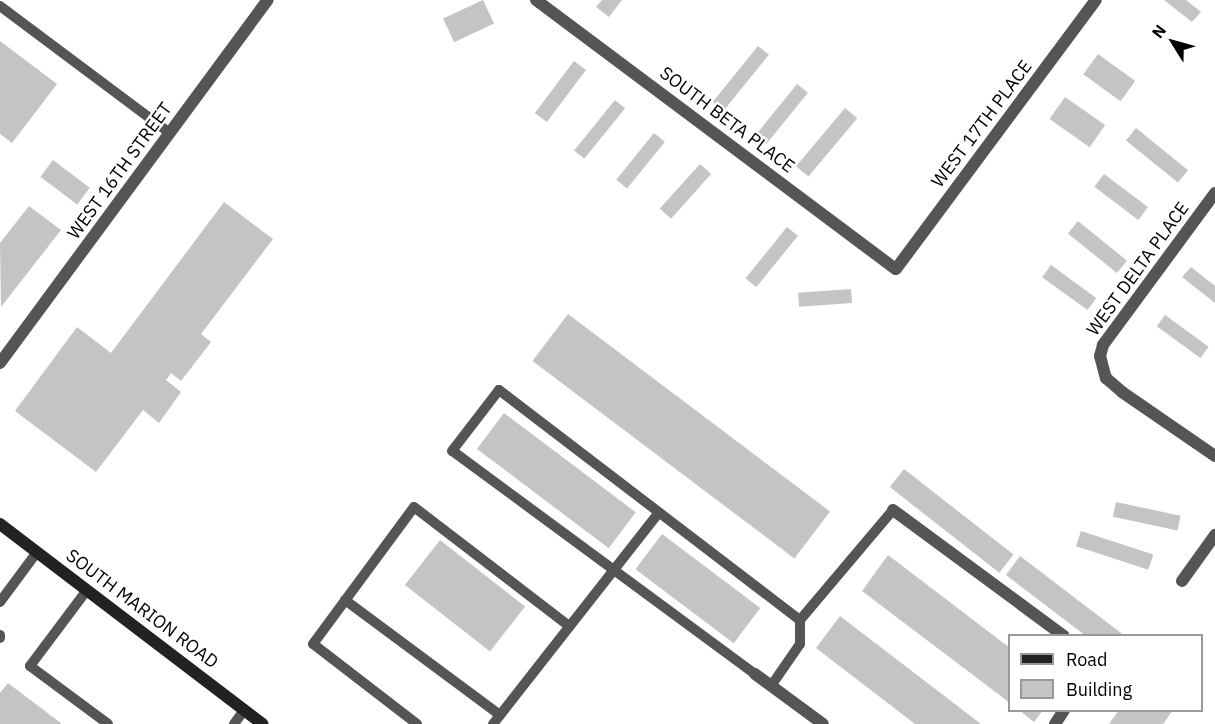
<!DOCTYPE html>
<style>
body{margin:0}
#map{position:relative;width:1215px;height:724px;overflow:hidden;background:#fff;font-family:"IBM Plex Sans",sans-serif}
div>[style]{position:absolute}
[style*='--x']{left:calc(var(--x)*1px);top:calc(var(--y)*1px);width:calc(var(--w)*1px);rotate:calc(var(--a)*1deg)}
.building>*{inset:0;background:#c4c4c4;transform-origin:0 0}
.lane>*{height:10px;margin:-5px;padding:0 5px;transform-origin:5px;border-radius:5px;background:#555}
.street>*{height:12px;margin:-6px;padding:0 6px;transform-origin:6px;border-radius:6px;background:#555}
.secondary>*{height:12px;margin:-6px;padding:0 6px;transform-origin:6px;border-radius:6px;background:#222}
span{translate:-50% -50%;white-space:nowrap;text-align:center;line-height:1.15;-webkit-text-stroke:4.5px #fff;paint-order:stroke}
.street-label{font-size:18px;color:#000}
.legend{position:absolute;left:1008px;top:634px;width:195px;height:78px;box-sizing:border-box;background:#fff;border:2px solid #999;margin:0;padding:8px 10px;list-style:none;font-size:18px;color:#000}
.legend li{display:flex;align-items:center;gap:12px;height:30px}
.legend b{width:30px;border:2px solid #999}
.north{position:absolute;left:1143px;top:12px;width:60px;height:60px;-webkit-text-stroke:4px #fff;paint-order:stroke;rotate:307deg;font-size:16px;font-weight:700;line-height:24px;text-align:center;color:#000}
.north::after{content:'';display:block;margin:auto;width:21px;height:27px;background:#000;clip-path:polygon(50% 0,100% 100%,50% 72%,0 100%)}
</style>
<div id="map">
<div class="building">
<i style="left:483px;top:0;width:26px;height:44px;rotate:65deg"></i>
<i style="clip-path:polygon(602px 0,622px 0,609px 17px,596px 7px)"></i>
<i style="clip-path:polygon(1164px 0,1186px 0,1201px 12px,1192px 22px)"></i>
<i style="clip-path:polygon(0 41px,57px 84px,12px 143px,0 134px)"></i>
<i style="left:758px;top:46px;width:14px;height:72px;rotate:39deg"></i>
<i style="left:1098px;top:54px;width:46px;height:25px;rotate:36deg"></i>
<i style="left:574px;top:61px;width:15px;height:65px;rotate:37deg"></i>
<i style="left:797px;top:84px;width:14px;height:66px;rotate:39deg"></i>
<i style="left:1065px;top:97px;width:49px;height:27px;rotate:35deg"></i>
<i style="left:615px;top:100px;width:13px;height:65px;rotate:39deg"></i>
<i style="left:845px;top:108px;width:16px;height:76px;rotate:40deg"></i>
<i style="left:1136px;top:128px;width:67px;height:16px;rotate:39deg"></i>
<i style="left:654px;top:133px;width:14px;height:60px;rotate:39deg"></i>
<i style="left:53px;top:160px;width:46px;height:21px;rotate:37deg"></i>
<i style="left:700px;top:164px;width:15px;height:60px;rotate:42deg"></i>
<i style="left:1104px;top:174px;width:55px;height:16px;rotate:37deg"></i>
<i style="clip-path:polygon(224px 202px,273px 239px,201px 334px,211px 342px,181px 381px,171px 373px,166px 380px,181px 392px,159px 423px,143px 410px,96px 472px,15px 411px,77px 327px,111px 353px)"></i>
<i style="clip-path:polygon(29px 206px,61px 230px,1px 307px,0 243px)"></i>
<i style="left:1078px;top:221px;width:63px;height:16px;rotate:39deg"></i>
<i style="left:787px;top:227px;width:14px;height:66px;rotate:39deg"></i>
<i style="left:1051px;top:265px;width:56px;height:15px;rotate:36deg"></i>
<i style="clip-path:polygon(1191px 267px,1215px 286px,1215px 303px,1182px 277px)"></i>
<i style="left:851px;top:289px;width:14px;height:53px;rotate:86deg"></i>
<i style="left:568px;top:314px;width:328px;height:59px;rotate:37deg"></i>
<i style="left:1165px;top:315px;width:54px;height:14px;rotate:36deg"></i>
<i style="left:504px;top:413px;width:165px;height:45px;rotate:37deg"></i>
<i style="left:904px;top:469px;width:139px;height:23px;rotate:38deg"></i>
<i style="left:1116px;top:502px;width:66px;height:15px;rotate:12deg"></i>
<i style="left:1081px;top:531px;width:76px;height:16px;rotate:18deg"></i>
<i style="left:662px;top:534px;width:123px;height:44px;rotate:37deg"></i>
<i style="left:440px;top:540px;width:108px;height:57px;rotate:38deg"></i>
<i style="clip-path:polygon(888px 555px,1010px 648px,1010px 703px,862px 591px)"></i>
<i style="clip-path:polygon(1020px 556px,1125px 636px,1086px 636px,1006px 575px)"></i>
<i style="clip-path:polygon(840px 616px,981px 724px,915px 724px,816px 648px)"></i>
<i style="clip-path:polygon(8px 683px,62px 724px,0 724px,0 693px)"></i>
<i style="clip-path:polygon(1019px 710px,1043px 710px,1034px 722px)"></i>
<i style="clip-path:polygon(1119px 710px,1173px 710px,1163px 724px,1109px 724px)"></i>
</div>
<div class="lane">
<i style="--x:0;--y:6;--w:212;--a:36.8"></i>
<i style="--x:87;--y:590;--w:95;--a:126.9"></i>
<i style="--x:30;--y:666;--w:97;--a:36.6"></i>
<i style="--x:345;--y:600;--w:193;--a:36.6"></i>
<i style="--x:0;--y:602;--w:62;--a:-53.5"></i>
<i style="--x:0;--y:635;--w:3;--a:90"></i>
<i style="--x:755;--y:674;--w:376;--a:-143.6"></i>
<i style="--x:452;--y:451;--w:77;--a:-52.4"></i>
<i style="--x:499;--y:390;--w:379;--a:37.4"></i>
<i style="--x:800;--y:620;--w:144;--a:-49.8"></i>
<i style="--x:771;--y:686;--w:51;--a:-55.4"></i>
<i style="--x:800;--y:644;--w:24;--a:-90"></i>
<i style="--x:234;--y:724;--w:17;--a:-54"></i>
<i style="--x:417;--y:724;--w:131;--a:-142.4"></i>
<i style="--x:313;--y:644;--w:170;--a:-53.6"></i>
<i style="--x:414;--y:507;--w:195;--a:37.5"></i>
<i style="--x:493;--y:724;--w:269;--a:-51.9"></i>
</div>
<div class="street">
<i style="--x:536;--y:0;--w:449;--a:36.8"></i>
<i style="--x:896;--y:269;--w:335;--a:-53.4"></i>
<i style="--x:1215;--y:193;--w:189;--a:126.4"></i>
<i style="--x:1103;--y:345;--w:11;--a:105"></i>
<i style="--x:1100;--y:356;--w:23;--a:75"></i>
<i style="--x:1106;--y:378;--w:21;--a:41"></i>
<i style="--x:1122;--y:392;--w:113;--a:34.5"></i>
<i style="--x:0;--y:363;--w:451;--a:-53.6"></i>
<i style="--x:893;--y:510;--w:212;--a:36.4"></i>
<i style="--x:1182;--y:581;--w:57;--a:-54.3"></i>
<i style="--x:755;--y:674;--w:84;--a:36.3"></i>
<i style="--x:1055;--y:724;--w:17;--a:-57"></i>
</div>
<div class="secondary">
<i style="--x:0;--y:524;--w:330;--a:37.3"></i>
</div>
<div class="street-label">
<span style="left:727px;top:120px;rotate:37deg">SOUTH BETA PLACE</span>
<span style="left:982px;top:124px;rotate:-53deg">WEST 17TH PLACE</span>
<span style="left:120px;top:171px;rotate:-54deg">WEST 16TH STREET</span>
<span style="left:1138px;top:269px;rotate:-54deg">WEST DELTA PLACE</span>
<span style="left:142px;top:609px;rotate:37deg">SOUTH MARION ROAD</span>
</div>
<ul class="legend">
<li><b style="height:8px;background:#222"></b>Road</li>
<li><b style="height:16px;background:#c4c4c4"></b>Building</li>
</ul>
<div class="north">N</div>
</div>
